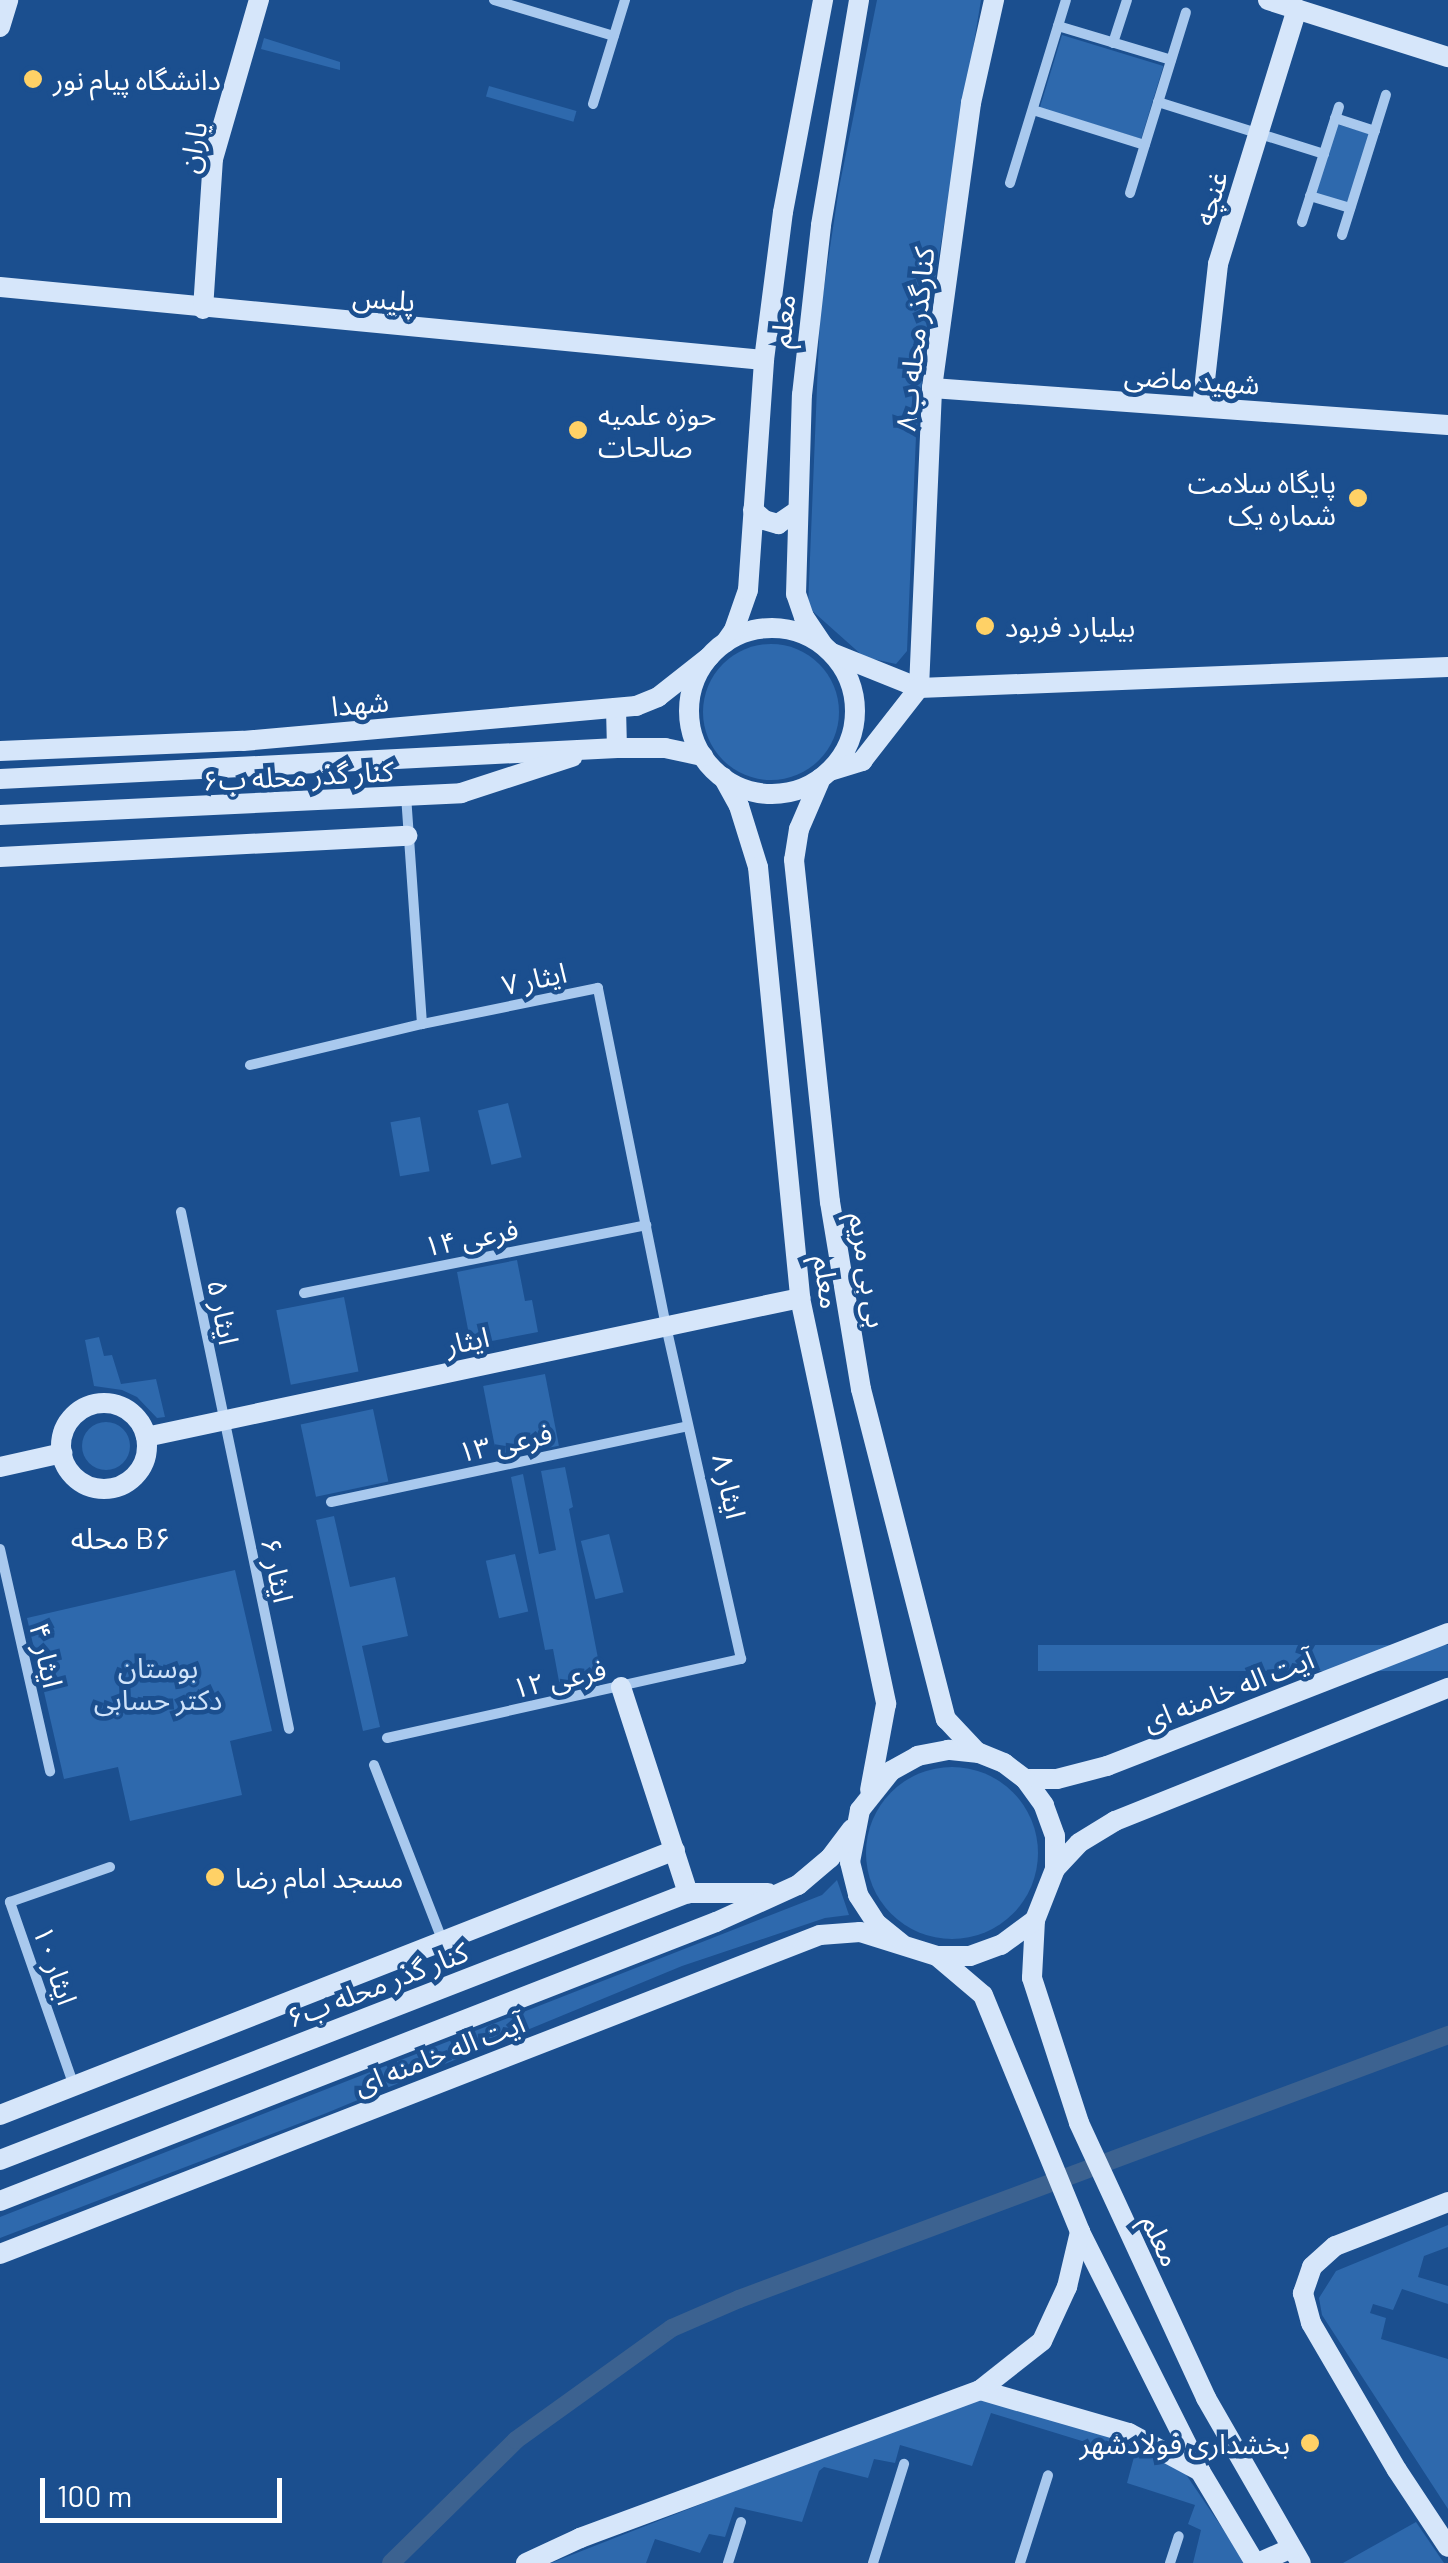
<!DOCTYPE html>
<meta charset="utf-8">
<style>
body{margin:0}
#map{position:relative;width:1448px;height:2563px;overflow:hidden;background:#1b4f8f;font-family:Barlow,"Noto Sans Arabic",sans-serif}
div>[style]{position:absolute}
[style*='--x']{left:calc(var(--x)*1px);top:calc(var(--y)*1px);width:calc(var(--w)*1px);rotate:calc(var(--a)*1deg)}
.green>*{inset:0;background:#2e69ad;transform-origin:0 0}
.round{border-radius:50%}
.canal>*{height:18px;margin:-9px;padding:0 9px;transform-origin:9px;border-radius:9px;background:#3c6290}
.street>*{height:10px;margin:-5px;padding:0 5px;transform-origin:5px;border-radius:5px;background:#a9c9ee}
.secondary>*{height:20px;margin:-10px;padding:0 10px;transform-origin:10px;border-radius:10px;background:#d6e6fa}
.secondary>.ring{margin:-10px;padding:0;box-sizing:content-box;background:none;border:20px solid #d6e6fa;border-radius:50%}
.dots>*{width:28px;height:28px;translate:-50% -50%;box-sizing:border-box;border:5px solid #1b4f8f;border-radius:50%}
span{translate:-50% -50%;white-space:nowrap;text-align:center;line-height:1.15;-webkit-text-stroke:9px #1b4f8f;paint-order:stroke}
.poi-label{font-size:28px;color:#fff}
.left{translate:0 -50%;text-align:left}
.right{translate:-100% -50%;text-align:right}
.street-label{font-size:28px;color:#fff}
.park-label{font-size:28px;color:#cfe3fa}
.neighbourhood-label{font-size:30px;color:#fff}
.scale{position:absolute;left:40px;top:2478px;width:242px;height:45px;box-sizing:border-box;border:5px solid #fff;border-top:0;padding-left:12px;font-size:30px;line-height:35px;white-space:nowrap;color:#fff;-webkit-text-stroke:8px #1b4f8f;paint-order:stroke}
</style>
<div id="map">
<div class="green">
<i style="clip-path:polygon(877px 0,981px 0,929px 316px,916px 436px,907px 651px,896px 664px,864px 657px,808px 607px,820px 314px,839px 188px)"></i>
<i style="left:1062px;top:35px;width:106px;height:76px;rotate:17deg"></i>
<i style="clip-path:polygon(264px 38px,340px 62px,340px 70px,261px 49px)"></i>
<i style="left:489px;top:86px;width:91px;height:11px;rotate:16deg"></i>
<i style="left:1336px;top:124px;width:35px;height:73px;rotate:16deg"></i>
<i class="round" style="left:703px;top:644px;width:136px;height:136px"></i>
<i style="left:508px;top:1103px;width:56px;height:31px;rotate:76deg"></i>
<i style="left:420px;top:1117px;width:55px;height:30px;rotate:80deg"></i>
<i style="clip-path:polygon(517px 1260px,525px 1301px,532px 1300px,538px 1332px,471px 1345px,457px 1272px)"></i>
<i style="left:344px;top:1297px;width:76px;height:69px;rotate:79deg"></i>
<i style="clip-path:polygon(99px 1337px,104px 1356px,112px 1355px,121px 1384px,156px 1379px,165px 1417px,157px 1418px,137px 1397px,122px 1390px,94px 1386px,85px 1340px)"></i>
<i style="left:545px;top:1374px;width:73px;height:63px;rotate:79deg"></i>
<i style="left:373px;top:1409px;width:74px;height:74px;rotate:78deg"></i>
<i class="round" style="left:82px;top:1422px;width:48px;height:48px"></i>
<i style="clip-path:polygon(565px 1467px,573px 1507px,569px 1509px,603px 1684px,561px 1692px,553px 1649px,545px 1650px,511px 1477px,523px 1474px,539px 1554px,556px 1550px,541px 1471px)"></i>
<i style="clip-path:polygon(334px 1516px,350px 1587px,395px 1577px,408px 1636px,362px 1646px,380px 1727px,363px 1731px,316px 1520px)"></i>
<i style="left:609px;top:1534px;width:60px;height:29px;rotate:76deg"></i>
<i style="left:515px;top:1554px;width:59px;height:30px;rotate:77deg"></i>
<i style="clip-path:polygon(235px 1570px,272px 1731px,230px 1741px,242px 1795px,130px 1821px,118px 1767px,64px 1779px,27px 1618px)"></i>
<i style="left:1448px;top:1645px;width:26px;height:410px;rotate:90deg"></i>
<i class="round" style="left:866px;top:1767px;width:172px;height:172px"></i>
<i style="clip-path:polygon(837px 1880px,849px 1915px,825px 1918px,682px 1966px,324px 2114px,0 2238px,0 2217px,822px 1895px)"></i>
<i style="clip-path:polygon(1448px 2225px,1448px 2247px,1424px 2256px,1418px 2277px,1448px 2286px,1448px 2304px,1402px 2289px,1393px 2310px,1373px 2304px,1370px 2313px,1386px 2318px,1381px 2339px,1448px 2359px,1448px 2509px,1322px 2315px,1319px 2298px,1336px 2271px)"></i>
<i style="clip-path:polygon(979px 2395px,1134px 2443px,1185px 2473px,1246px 2563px,1193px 2563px,1201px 2530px,1188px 2524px,1195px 2505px,1127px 2483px,1134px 2457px,991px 2413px,972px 2466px,900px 2445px,895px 2463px,874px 2459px,868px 2478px,824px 2467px,819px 2471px,802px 2522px,735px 2507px,725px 2537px,709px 2534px,700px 2553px,655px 2539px,646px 2563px,551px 2563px)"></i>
<i style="clip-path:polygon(1416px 2522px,1444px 2563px,1343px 2563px)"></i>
</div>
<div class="canal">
<i style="--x:391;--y:2563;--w:175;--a:-44.5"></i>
<i style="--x:516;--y:2440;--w:192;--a:-35.7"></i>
<i style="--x:672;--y:2328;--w:73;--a:-23.4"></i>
<i style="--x:739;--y:2299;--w:757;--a:-20.42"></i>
</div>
<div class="street">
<i style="--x:494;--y:0;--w:125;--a:16.7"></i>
<i style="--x:1058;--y:26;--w:118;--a:16.7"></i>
<i style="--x:1113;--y:43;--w:45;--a:-72"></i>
<i style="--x:1158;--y:102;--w:174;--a:17.4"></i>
<i style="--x:593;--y:104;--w:109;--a:-72.9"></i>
<i style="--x:1033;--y:110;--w:117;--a:17.4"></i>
<i style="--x:1335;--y:118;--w:42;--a:18"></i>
<i style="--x:1010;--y:183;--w:191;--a:-73"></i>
<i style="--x:1130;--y:193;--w:189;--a:-72.8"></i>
<i style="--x:1310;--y:196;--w:42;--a:16.7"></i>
<i style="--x:1302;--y:222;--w:121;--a:-72.2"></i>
<i style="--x:1342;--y:235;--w:147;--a:-72.6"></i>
<i style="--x:250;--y:1065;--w:177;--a:-13.4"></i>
<i style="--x:181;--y:1212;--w:528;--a:78.2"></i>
<i style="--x:304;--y:1293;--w:349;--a:-11.2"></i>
<i style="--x:331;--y:1502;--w:365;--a:-12"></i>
<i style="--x:0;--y:1549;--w:228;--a:77.3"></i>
<i style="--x:387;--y:1738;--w:363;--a:-12.6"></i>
<i style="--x:741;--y:1659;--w:341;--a:-102.7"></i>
<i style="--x:666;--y:1326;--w:345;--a:-101.4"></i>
<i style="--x:598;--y:988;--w:180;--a:168.4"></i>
<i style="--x:422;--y:1024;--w:228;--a:-94"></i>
<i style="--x:374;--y:1765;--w:190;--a:68.7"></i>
<i style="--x:74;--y:2086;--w:195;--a:-109.2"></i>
<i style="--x:10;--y:1902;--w:106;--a:-19.3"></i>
<i style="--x:728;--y:2563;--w:43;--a:-72.4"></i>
<i style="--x:873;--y:2563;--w:104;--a:-72.6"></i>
<i style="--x:1020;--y:2563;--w:92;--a:-72.3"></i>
<i style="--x:1170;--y:2563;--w:28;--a:-72"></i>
</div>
<div class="secondary">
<i style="--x:1268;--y:0;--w:189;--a:17.6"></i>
<i style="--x:0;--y:27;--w:28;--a:-73"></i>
<i style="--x:0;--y:287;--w:767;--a:5.46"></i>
<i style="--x:203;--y:309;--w:150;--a:-86.2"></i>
<i style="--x:213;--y:159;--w:166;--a:-73.9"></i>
<i style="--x:932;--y:388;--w:517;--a:4.1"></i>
<i style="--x:1202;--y:407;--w:144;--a:-83.6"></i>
<i style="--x:1218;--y:264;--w:267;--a:-72.8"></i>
<i style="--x:753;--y:510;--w:15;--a:42"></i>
<i style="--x:764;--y:520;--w:15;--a:16"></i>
<i style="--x:778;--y:524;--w:23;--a:-34"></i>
<i class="ring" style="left:689px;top:628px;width:146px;height:146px"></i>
<i style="--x:725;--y:643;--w:16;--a:-55"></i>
<i style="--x:734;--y:630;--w:42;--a:-70.7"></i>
<i style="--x:748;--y:590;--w:231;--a:-86"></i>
<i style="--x:764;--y:360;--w:149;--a:-82.7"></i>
<i style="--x:783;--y:212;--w:216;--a:-79.3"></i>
<i style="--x:823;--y:645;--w:34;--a:-124"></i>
<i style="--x:804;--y:617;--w:24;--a:-109"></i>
<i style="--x:796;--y:594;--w:199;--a:-88.3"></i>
<i style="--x:802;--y:395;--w:171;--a:-83.6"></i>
<i style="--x:821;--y:225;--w:228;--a:-80.4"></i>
<i style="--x:832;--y:653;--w:94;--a:21.9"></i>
<i style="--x:919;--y:688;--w:529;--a:-2.27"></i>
<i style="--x:919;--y:688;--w:300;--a:-87.5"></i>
<i style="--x:932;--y:388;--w:288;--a:-82.2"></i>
<i style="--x:971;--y:103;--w:106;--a:-77.4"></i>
<i style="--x:616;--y:708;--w:40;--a:88.6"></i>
<i style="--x:0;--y:751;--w:243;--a:-2.4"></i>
<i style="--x:243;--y:741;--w:395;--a:-5.1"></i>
<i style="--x:636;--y:706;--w:24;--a:-22"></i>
<i style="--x:658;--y:697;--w:65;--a:-38.1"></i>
<i style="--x:830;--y:771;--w:34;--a:-17"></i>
<i style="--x:862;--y:761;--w:93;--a:-52"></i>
<i style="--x:723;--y:777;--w:33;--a:61"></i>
<i style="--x:739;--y:806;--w:64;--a:72.7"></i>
<i style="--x:758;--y:867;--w:433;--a:84.4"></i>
<i style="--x:800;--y:1298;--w:415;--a:78"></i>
<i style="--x:886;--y:1704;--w:87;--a:100.5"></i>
<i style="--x:821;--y:778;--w:56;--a:113.3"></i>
<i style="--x:799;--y:829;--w:31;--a:99"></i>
<i style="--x:794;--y:860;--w:344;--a:84"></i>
<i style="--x:830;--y:1202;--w:190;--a:80.6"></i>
<i style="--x:861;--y:1389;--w:341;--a:75.6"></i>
<i style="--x:946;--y:1719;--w:45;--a:46.8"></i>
<i style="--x:0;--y:779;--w:618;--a:-2.88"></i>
<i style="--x:617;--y:748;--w:48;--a:0"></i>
<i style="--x:665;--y:748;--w:39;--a:12"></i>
<i style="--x:0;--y:815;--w:462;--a:-2.7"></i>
<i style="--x:461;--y:793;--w:117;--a:-18"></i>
<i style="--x:0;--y:857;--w:408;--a:-3"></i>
<i class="ring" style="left:61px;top:1403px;width:66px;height:66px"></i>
<i style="--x:146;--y:1437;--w:669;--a:-12"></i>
<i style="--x:0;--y:1467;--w:64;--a:-12.7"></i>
<i style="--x:621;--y:1687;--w:217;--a:72"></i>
<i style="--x:1025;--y:1779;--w:32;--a:0"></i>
<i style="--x:1057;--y:1779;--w:52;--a:-14.6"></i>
<i style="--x:1107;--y:1766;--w:366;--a:-21.3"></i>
<i style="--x:1055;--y:1869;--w:35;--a:-47"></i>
<i style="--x:1079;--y:1843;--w:42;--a:-31.4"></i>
<i style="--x:1115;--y:1821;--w:359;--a:-21.8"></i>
<i style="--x:1035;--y:1920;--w:58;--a:93"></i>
<i style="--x:1032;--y:1978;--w:152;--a:72"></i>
<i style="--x:1079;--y:2123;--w:303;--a:65.2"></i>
<i style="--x:1206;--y:2398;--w:190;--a:60.1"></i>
<i style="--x:937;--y:1956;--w:60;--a:40.3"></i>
<i style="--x:983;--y:1995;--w:256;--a:67.7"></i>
<i style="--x:1080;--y:2232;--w:267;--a:63.3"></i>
<i style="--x:1200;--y:2471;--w:107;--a:59.1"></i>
<i style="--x:0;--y:2115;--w:725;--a:-21.43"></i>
<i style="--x:0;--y:2160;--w:738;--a:-21.21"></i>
<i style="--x:688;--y:1893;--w:80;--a:0"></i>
<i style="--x:0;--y:2201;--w:768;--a:-21.29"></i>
<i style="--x:716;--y:1922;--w:90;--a:-24.3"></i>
<i style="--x:798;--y:1885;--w:42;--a:-40.2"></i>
<i style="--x:830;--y:1858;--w:36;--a:-53"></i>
<i style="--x:1448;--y:2202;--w:121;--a:158.7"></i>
<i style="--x:1335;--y:2246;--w:31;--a:138"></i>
<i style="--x:1312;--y:2267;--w:28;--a:109"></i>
<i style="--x:1303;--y:2293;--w:31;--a:75"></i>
<i style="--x:1311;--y:2323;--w:170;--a:59.7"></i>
<i style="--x:1397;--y:2470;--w:92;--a:56.5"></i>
<i style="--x:0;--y:2254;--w:880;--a:-21.26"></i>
<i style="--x:820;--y:1935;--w:40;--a:-4.3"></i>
<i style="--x:860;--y:1932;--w:81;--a:17.3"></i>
<i style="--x:937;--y:1956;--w:33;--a:0"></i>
<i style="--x:970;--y:1956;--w:33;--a:-20"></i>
<i style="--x:1001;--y:1945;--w:42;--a:-36.3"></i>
<i style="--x:1035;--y:1920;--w:55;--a:-68.6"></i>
<i style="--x:1055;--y:1869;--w:33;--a:-90"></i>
<i style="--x:1055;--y:1836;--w:33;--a:-110"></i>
<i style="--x:1044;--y:1805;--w:32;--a:-126"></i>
<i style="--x:1025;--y:1779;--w:26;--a:-143"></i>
<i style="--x:1004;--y:1763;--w:27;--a:-158"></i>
<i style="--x:979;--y:1753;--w:31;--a:-174"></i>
<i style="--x:948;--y:1750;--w:31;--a:169"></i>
<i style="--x:918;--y:1756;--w:31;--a:151"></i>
<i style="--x:891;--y:1771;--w:50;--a:128.5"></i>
<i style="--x:860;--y:1810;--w:53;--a:100.9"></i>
<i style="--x:850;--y:1862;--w:34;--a:76"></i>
<i style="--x:858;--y:1895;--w:33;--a:57"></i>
<i style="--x:876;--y:1923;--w:33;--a:39"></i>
<i style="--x:980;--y:2390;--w:155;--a:16.1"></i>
<i style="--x:1129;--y:2433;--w:81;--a:28.2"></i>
<i style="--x:526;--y:2563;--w:60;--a:-24.8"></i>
<i style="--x:580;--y:2538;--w:427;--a:-20.3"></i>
<i style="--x:980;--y:2390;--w:79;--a:-38.3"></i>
<i style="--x:1042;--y:2341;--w:60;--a:-65.2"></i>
<i style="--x:1067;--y:2287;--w:57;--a:-76.7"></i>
<i style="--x:1258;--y:2563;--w:36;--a:-24"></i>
</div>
<div class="dots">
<i style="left:33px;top:79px;background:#ffd166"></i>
<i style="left:578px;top:430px;background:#ffd166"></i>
<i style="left:1358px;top:498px;background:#ffd166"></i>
<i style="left:985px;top:626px;background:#ffd166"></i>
<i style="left:215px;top:1877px;background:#ffd166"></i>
<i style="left:1310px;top:2443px;background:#ffd166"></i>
</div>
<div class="poi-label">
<span class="left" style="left:53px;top:79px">دانشگاه پیام نور</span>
<span class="left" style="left:598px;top:430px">حوزه علمیه<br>صالحات</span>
<span class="right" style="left:1336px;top:498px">پایگاه سلامت<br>شماره یک</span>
<span class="left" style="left:1005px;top:626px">بیلیارد فربود</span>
<span class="left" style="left:235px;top:1877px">مسجد امام رضا</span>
<span class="right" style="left:1290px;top:2443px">بخشداری فولادشهر</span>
</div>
<div class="street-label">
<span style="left:192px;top:147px;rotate:-79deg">یاران</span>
<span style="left:1210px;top:198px;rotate:-73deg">غنچه</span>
<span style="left:384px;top:298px;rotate:5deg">پلیس</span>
<span style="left:782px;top:321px;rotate:-84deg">معلم</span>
<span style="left:914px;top:339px;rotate:-84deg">کنارگذر محله ب۸</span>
<span style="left:1192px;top:379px;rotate:4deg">شهید ماضی</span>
<span style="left:360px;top:703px;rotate:-5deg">شهدا</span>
<span style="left:298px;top:775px;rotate:-3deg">کنار گذر محله ب۶</span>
<span style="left:534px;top:978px;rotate:-12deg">ایثار ۷</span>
<span style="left:471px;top:1237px;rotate:-11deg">فرعی ۱۴</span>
<span style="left:869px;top:1270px;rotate:81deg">بی بی مریم</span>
<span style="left:828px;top:1282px;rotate:82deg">معلم</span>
<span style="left:224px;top:1312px;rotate:79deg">ایثار ۵</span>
<span style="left:467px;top:1340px;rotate:-12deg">ایثار</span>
<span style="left:505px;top:1442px;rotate:-12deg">فرعی ۱۳</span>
<span style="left:730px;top:1486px;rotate:77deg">ایثار ۸</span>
<span style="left:278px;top:1570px;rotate:78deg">ایثار ۶</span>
<span style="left:47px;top:1655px;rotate:77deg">ایثار ۴</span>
<span style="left:559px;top:1678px;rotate:-12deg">فرعی ۱۲</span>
<span style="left:1228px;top:1689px;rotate:-21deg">آیت اله خامنه ای</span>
<span style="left:56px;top:1965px;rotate:71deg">ایثار ۱۰</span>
<span style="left:377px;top:1984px;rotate:-21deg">کنار گذر محله ب۶</span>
<span style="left:439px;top:2053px;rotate:-21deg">آیت اله خامنه ای</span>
<span style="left:1162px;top:2240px;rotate:65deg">معلم</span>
</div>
<div class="park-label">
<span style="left:158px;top:1683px">بوستان<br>دکتر حسابی</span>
</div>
<div class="neighbourhood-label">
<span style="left:121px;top:1537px">محله B۶</span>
</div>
<div class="scale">100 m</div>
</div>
